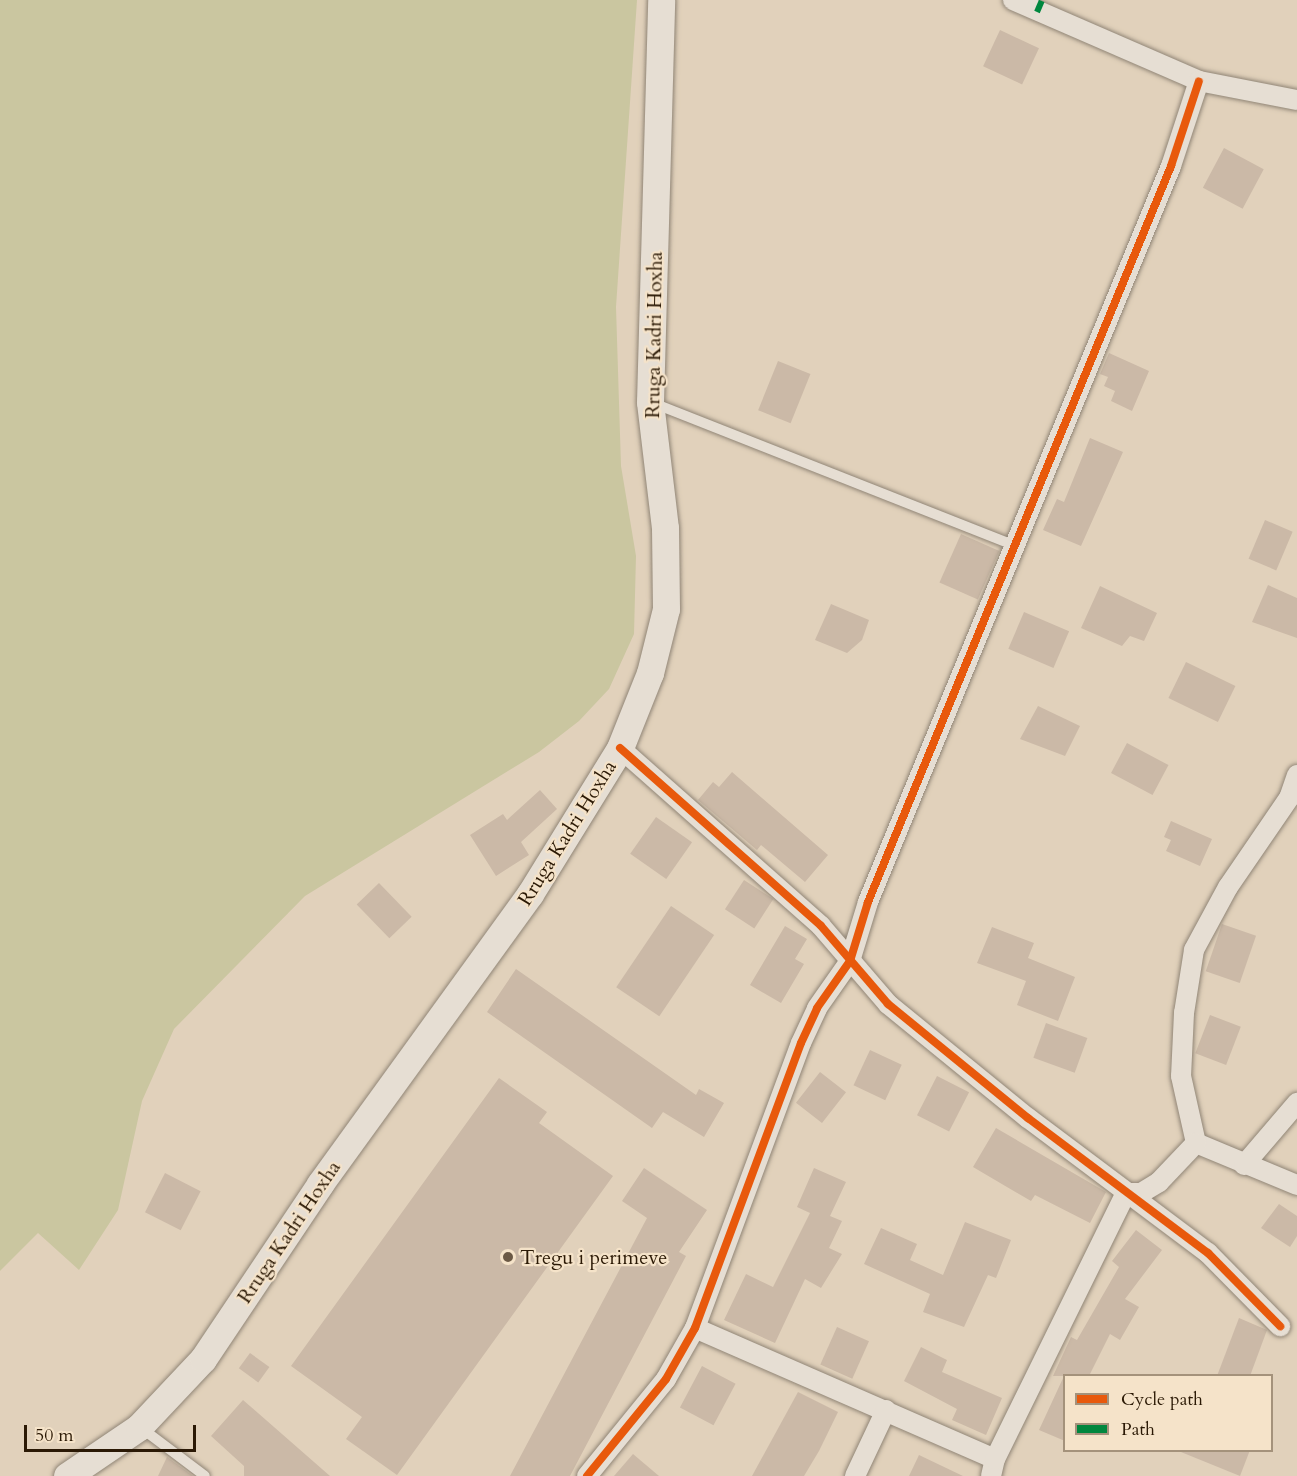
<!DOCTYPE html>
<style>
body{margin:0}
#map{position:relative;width:1297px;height:1476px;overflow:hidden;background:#e1d1bb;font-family:Cardo,serif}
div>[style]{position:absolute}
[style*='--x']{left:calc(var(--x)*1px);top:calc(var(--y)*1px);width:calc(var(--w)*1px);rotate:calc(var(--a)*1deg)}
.green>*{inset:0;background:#cac6a0}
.building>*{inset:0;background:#cbb9a7;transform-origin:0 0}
.roads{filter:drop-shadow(0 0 2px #908576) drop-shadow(0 0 2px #908576)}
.service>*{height:10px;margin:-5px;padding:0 5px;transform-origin:5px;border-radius:5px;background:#e6ded3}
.minor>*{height:20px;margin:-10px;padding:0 10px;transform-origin:10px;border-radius:10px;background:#e6ded3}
.secondary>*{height:27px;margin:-13.5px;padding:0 13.5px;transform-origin:13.5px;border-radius:13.5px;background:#e6ded3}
.quiet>*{height:6px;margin-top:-3px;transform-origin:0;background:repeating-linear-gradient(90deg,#00873e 0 12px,transparent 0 18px)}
.cycleway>*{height:8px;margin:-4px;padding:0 4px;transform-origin:4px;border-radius:4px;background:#e8590c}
.dots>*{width:16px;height:16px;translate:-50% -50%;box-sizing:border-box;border:3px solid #f5e3c9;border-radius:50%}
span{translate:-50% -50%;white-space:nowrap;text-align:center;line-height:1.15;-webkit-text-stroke:4.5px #f5e3c9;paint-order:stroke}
.street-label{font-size:20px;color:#2b1905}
.poi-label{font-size:20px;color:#2b1905}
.left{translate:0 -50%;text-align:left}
.legend{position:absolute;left:1063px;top:1374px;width:210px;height:78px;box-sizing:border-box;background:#f5e3c9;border:2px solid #a4927b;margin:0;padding:8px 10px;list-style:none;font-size:18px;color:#2b1905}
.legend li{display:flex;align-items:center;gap:12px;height:30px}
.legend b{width:30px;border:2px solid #a4927b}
.scale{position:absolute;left:24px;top:1425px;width:172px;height:27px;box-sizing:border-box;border:3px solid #2b1905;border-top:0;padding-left:8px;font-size:18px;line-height:21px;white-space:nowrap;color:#2b1905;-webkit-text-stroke:4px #f5e3c9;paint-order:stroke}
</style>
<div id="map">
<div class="green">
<i style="clip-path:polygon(0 0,637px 0,616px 307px,621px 466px,636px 556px,634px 634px,609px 689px,579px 721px,539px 752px,305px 896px,174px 1029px,142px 1101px,118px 1210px,79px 1270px,38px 1233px,0 1271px)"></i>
</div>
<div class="building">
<i style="left:1000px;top:30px;width:43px;height:40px;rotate:25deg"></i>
<i style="left:1224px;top:148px;width:45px;height:45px;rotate:28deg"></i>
<i style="clip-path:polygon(1109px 353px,1149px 371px,1132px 411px,1111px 401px,1115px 391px,1104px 386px,1108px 377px,1100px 374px)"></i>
<i style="left:778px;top:361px;width:35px;height:53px;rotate:22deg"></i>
<i style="clip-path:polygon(1090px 438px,1123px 452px,1081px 546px,1043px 530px,1057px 499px,1064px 502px)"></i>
<i style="left:1265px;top:520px;width:30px;height:42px;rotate:23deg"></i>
<i style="left:961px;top:534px;width:42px;height:53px;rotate:24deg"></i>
<i style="clip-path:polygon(1268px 585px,1297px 598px,1297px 638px,1252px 622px)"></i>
<i style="clip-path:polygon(1100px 586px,1157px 613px,1144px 641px,1130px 636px,1122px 646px,1081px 628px)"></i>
<i style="clip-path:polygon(831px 604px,869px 620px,862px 640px,847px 653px,815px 640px)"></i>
<i style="left:1024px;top:612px;width:49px;height:40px;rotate:23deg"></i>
<i style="left:1186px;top:662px;width:55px;height:40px;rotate:26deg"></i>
<i style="clip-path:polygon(1038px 706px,1080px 726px,1065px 756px,1020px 739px)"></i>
<i style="left:1127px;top:743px;width:47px;height:34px;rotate:28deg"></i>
<i style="clip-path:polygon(732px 772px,828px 855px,805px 882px,761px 845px,757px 850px,698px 800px,713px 782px,719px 787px)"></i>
<i style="clip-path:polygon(540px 790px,557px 809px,521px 842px,529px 855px,496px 876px,470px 835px,503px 814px,507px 820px)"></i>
<i style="left:656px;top:817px;width:44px;height:45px;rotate:35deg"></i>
<i style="clip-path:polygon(1171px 821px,1212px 839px,1200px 866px,1166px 851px,1171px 840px,1164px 837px)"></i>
<i style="left:744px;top:880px;width:35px;height:35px;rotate:33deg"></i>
<i style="left:379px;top:883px;width:47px;height:31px;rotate:46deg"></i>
<i style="left:671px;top:906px;width:52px;height:98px;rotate:34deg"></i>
<i style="left:1222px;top:924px;width:36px;height:50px;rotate:19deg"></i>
<i style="clip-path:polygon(785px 926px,807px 939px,795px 959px,804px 964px,781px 1003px,750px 985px)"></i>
<i style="clip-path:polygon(992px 927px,1034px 943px,1028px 958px,1075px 977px,1058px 1021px,1017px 1005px,1026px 981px,977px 963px)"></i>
<i style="clip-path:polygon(516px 969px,696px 1095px,699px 1089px,724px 1103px,704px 1137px,663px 1112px,652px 1128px,487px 1012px)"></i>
<i style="left:1210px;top:1015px;width:33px;height:41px;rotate:21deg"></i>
<i style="left:1046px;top:1023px;width:44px;height:37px;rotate:20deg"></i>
<i style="left:870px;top:1050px;width:35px;height:39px;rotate:25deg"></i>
<i style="left:820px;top:1072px;width:33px;height:39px;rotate:38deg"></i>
<i style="left:937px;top:1076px;width:36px;height:44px;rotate:27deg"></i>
<i style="clip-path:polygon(499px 1078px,547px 1112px,539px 1123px,613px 1176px,397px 1475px,346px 1439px,362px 1417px,291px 1366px)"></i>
<i style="clip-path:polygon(996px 1128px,1106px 1192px,1090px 1223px,1035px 1195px,1031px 1201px,973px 1167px)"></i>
<i style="clip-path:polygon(644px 1168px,707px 1210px,679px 1252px,686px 1256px,570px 1476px,510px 1476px,647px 1218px,622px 1201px)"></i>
<i style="clip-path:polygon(814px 1168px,846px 1182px,830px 1216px,842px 1221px,829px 1248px,842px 1254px,821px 1288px,805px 1279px,775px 1343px,724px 1320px,746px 1274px,773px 1287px,810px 1213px,797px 1207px)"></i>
<i style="left:165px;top:1173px;width:40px;height:44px;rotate:27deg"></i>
<i style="clip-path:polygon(1279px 1204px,1297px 1216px,1297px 1236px,1290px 1247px,1261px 1228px)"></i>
<i style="clip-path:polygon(965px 1222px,1011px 1240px,996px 1278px,988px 1275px,964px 1327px,923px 1312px,930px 1294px,864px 1264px,881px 1228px,917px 1244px,910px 1260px,943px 1275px)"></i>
<i style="clip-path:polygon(1136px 1230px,1162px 1250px,1125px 1299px,1139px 1307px,1120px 1340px,1110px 1334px,1089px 1376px,1065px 1376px,1065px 1441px,1039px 1430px,1064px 1376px,1053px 1376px,1071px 1337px,1077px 1340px,1119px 1267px,1112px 1261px)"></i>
<i style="clip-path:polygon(1239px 1318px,1267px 1330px,1250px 1376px,1217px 1376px)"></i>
<i style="left:837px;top:1327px;width:35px;height:41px;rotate:24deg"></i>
<i style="clip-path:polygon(921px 1347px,947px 1360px,942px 1372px,1002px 1398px,986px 1435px,952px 1420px,957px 1409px,904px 1381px)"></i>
<i style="left:250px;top:1353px;width:24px;height:19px;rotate:36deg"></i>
<i style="left:702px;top:1366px;width:38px;height:47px;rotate:28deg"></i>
<i style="clip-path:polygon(798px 1392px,838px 1412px,819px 1451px,804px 1476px,752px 1476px)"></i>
<i style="clip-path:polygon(243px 1400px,330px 1476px,244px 1476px,244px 1466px,211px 1436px)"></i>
<i style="clip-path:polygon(1176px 1450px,1250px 1450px,1240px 1476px)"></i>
<i style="clip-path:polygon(633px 1454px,659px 1476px,614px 1476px)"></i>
<i style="clip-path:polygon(919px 1455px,963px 1476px,909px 1476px)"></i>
<i style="clip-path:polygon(167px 1457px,193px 1476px,158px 1476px)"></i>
</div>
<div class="roads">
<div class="service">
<i style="--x:653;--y:403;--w:388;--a:21.5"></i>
<i style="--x:140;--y:1427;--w:81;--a:37"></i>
</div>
<div class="minor">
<i style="--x:1013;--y:0;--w:203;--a:23.5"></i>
<i style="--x:1199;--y:81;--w:100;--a:11"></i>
<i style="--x:620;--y:748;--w:268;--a:41.5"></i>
<i style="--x:821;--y:926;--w:103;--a:49.3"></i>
<i style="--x:888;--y:1004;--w:181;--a:39.2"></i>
<i style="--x:1028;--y:1118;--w:225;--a:36.9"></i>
<i style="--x:1208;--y:1253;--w:103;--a:45.4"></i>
<i style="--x:1297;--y:775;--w:24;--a:109"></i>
<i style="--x:1289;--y:798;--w:108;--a:124.4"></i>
<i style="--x:1228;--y:887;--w:72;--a:118.4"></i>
<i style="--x:1194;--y:950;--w:64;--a:99"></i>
<i style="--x:1184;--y:1013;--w:63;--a:92.7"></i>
<i style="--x:1181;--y:1076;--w:69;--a:77.4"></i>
<i style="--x:1196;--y:1143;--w:109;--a:22.6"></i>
<i style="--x:1244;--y:1165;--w:82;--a:-49.5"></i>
<i style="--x:695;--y:1328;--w:327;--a:23.6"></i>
<i style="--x:587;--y:1476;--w:125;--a:-50.8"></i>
<i style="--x:666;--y:1379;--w:59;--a:-60.4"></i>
<i style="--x:695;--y:1328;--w:304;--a:-69.6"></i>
<i style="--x:801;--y:1043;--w:38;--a:-65"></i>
<i style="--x:817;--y:1008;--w:57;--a:-54.9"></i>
<i style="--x:850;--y:961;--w:62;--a:-73"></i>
<i style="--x:868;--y:902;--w:796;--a:-67.62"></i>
<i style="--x:1171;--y:166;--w:89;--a:-71.8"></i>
<i style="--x:855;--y:1476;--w:73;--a:-64.8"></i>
<i style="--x:991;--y:1476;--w:17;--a:-77"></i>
<i style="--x:995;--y:1459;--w:297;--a:-63.8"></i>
<i style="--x:1126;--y:1193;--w:15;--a:0"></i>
<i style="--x:1141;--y:1193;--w:21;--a:-31"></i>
<i style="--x:1159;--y:1182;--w:54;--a:-46.5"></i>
</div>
<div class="secondary">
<i style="--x:67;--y:1476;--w:87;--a:-34.2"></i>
<i style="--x:139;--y:1427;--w:93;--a:-46.7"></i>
<i style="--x:203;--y:1359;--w:211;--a:-56.2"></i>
<i style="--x:320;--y:1184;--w:358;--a:-54.1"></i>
<i style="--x:530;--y:894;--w:172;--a:-58.3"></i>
<i style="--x:620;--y:748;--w:81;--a:-68.2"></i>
<i style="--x:650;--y:673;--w:66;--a:-76"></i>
<i style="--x:666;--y:609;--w:81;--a:-90.7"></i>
<i style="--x:665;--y:528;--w:127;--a:-96.8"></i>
<i style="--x:650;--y:402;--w:402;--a:-88.4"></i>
</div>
</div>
<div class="quiet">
<i style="--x:1037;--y:12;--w:13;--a:-67"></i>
</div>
<div class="cycleway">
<i style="--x:620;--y:748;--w:268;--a:41.5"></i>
<i style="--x:821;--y:926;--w:103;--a:49.3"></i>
<i style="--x:888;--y:1004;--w:181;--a:39.2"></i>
<i style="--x:1028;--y:1118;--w:225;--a:36.9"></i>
<i style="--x:1208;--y:1253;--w:103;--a:45.4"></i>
<i style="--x:587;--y:1476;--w:125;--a:-50.8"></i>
<i style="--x:666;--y:1379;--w:59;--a:-60.4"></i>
<i style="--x:695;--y:1328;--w:304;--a:-69.6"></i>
<i style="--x:801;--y:1043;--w:38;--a:-65"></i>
<i style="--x:817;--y:1008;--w:57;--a:-54.9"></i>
<i style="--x:850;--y:961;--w:62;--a:-73"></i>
<i style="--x:868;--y:902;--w:796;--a:-67.62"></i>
<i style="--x:1171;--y:166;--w:89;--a:-71.8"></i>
</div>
<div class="dots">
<i style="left:508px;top:1257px;background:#6b5945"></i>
</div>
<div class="street-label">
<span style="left:654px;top:335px;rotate:-89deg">Rruga Kadri Hoxha</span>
<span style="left:567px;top:833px;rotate:-58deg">Rruga Kadri Hoxha</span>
<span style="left:289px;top:1232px;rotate:-56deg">Rruga Kadri Hoxha</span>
</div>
<div class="poi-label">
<span class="left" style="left:520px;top:1257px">Tregu i perimeve</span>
</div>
<ul class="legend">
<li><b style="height:8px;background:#e8590c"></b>Cycle path</li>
<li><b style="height:8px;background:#00873e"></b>Path</li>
</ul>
<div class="scale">50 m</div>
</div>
